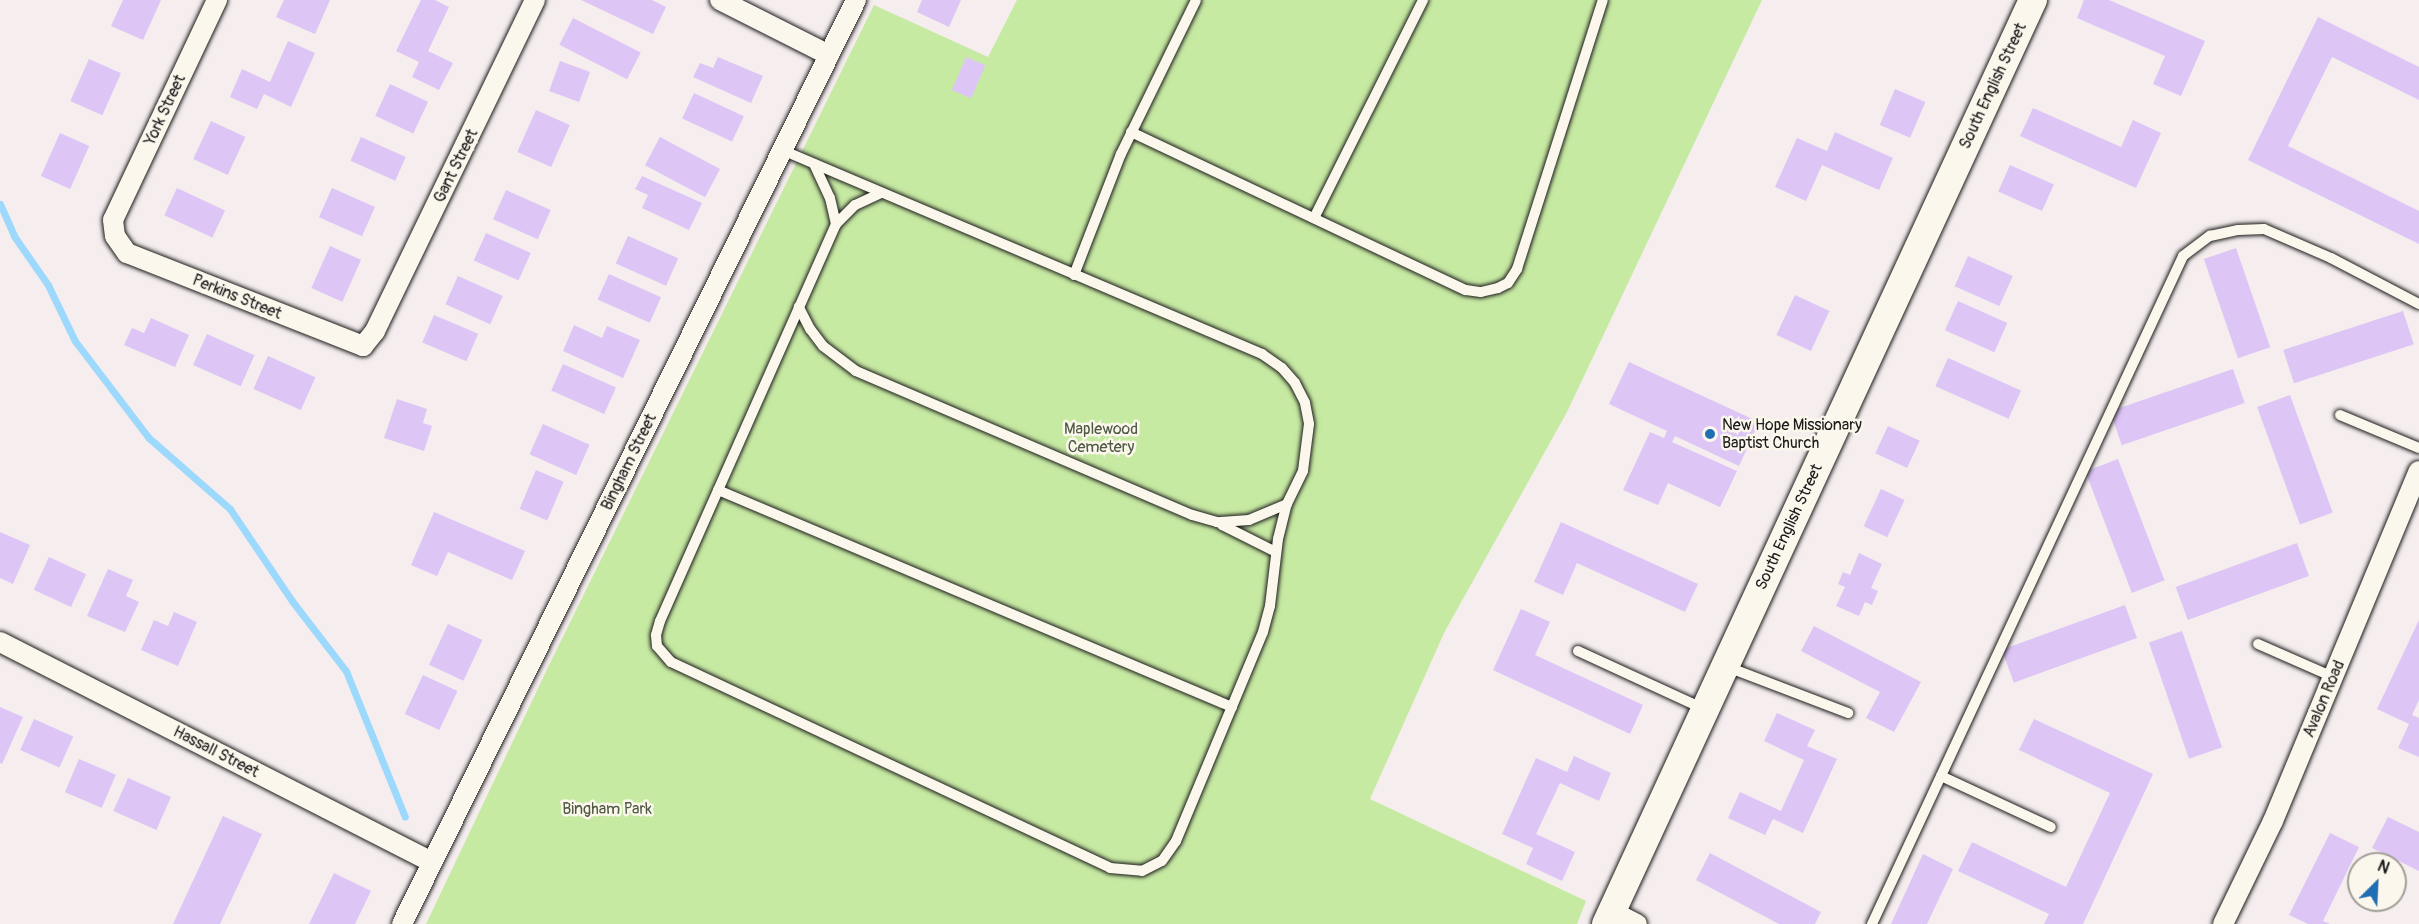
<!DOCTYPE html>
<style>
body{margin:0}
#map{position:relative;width:2419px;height:924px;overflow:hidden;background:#f5edee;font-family:Pangolin,sans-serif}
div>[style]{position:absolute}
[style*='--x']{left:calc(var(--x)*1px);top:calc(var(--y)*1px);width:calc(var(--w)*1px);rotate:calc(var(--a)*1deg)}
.green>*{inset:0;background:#c7eaa3}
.stream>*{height:7px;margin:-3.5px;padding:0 3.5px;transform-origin:3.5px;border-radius:3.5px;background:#9dd8fd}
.building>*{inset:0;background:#ddc6f6;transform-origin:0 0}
.roads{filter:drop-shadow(0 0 2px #1c1c1c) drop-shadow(0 0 2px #1c1c1c)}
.lane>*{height:10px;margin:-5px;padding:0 5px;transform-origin:5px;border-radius:5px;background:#fbf7ec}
.street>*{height:20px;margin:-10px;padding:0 10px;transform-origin:10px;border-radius:10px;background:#fbf7ec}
.secondary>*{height:28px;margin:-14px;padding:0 14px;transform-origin:14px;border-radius:14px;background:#fbf7ec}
.dots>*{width:16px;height:16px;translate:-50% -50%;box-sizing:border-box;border:3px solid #fbf7ec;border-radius:50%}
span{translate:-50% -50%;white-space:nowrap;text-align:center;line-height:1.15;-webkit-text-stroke:5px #fbf7ec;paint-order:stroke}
.street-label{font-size:16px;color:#1c1c1c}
.poi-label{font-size:16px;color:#1c1c1c}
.left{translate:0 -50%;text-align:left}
.park-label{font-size:16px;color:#4f5a44}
.north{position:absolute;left:2347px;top:852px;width:60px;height:60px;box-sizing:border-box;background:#fbf7ec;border:2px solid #a29f99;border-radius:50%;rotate:24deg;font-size:16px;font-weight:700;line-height:24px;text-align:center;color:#1c1c1c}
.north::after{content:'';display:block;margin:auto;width:21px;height:27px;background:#1f6fb2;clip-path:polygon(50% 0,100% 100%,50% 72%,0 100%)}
</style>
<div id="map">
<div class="green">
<i style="clip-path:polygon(1017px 0,1762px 0,1567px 412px,1444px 633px,1370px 799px,1586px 901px,1577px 924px,426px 924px,552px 659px,874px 5px,988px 57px)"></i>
</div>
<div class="stream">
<i style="--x:0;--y:204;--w:35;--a:66"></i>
<i style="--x:14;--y:236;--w:60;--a:55.2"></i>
<i style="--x:48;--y:285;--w:62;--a:64.3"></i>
<i style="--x:75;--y:341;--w:122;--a:52.7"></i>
<i style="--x:149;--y:438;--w:108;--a:41.2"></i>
<i style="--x:230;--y:509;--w:111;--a:56"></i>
<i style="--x:292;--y:601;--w:88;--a:52.4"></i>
<i style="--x:346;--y:671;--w:157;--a:68"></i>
</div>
<div class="building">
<i style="clip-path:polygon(123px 0,161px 0,143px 40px,111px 26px)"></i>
<i style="clip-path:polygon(284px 0,330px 0,315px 34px,276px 17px)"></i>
<i style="clip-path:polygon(421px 0,435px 0,449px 7px,428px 51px,453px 63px,439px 90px,412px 77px,419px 62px,396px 51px)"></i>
<i style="clip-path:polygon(581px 0,652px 0,666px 7px,653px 34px)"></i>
<i style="clip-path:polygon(922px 0,961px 0,949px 27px,917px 12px)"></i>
<i style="clip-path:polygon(2084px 0,2109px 0,2205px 41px,2181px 96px,2153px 84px,2165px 56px,2077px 18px)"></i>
<i style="clip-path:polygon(2318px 17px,2419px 67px,2419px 100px,2332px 57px,2288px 146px,2419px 211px,2419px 244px,2248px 160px)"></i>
<i style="left:573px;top:18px;width:76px;height:30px;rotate:27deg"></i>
<i style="clip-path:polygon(288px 41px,315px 53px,291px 107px,264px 94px,257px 109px,230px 97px,242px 69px,270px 82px)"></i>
<i style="clip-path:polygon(718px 57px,763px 76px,751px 103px,693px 77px,700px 63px,713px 68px)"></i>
<i style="left:966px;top:57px;width:21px;height:36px;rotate:23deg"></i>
<i style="left:89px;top:59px;width:35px;height:46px;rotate:24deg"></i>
<i style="left:560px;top:61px;width:32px;height:32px;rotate:20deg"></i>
<i style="left:390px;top:84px;width:42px;height:35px;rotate:25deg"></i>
<i style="left:1895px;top:89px;width:33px;height:39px;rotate:23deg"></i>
<i style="left:694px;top:93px;width:55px;height:28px;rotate:25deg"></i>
<i style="clip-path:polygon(2033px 108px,2121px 147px,2133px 120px,2161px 133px,2136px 188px,2020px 136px)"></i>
<i style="left:536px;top:110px;width:37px;height:46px;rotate:24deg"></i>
<i style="left:211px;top:121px;width:38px;height:42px;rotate:25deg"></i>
<i style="clip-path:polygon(1835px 132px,1893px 158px,1879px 190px,1822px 165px,1806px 201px,1775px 187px,1797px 138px,1827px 151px)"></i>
<i style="left:60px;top:133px;width:32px;height:47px;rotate:24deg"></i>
<i style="left:361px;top:137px;width:49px;height:26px;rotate:24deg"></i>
<i style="left:660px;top:137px;width:68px;height:32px;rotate:28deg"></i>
<i style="left:2010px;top:165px;width:48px;height:29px;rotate:24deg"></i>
<i style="clip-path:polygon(642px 176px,702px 203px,689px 230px,642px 208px,648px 195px,635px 189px)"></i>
<i style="left:177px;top:188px;width:53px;height:30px;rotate:25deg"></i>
<i style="left:332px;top:188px;width:47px;height:32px;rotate:24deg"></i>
<i style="left:506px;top:190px;width:49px;height:32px;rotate:24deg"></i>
<i style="left:486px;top:233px;width:49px;height:30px;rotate:24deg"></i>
<i style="left:628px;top:236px;width:55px;height:30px;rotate:24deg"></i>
<i style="left:330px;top:246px;width:34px;height:46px;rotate:24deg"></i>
<i style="left:2236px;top:248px;width:105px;height:34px;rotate:71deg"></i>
<i style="left:1968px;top:256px;width:49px;height:33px;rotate:24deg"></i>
<i style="left:609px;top:274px;width:57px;height:28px;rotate:24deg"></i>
<i style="left:458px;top:276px;width:49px;height:31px;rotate:24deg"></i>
<i style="left:1795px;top:295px;width:38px;height:44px;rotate:25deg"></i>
<i style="left:1958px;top:301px;width:54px;height:32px;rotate:24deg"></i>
<i style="left:2403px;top:311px;width:35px;height:126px;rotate:72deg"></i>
<i style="left:434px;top:315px;width:48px;height:30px;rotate:23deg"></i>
<i style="clip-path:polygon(151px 318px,189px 335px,175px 367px,124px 345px,132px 328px,144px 333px)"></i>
<i style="clip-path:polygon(574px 325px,602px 338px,607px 326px,640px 340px,623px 378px,563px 351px)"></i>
<i style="left:207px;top:334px;width:52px;height:34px;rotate:24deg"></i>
<i style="left:268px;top:356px;width:52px;height:36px;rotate:24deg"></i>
<i style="left:1948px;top:358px;width:80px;height:31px;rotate:24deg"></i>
<i style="clip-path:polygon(1629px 362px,1759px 422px,1739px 466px,1675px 436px,1672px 442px,1737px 471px,1720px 507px,1668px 483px,1658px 505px,1623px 490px,1650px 432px,1664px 438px,1667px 431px,1609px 404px)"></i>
<i style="left:563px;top:364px;width:58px;height:29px;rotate:24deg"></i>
<i style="left:2233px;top:369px;width:36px;height:130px;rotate:71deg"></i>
<i style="left:2290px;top:395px;width:125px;height:35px;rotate:70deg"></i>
<i style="clip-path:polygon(397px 399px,427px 409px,423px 423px,432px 426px,424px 451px,384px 438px)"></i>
<i style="left:543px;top:424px;width:51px;height:33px;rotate:24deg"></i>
<i style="left:1888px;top:426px;width:35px;height:30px;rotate:25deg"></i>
<i style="left:2118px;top:459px;width:130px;height:35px;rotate:69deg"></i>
<i style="left:536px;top:470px;width:30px;height:42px;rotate:23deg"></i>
<i style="left:1881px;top:489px;width:26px;height:41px;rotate:25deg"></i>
<i style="clip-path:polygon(434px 512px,525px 551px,512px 580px,448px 552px,437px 576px,411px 565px)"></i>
<i style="clip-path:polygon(1561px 522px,1698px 584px,1685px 612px,1577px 563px,1563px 595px,1534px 582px)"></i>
<i style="clip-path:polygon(0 532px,30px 545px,13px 584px,0 578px)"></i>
<i style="left:2297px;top:543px;width:35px;height:129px;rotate:70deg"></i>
<i style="clip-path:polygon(1859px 553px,1882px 564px,1871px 588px,1878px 591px,1872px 605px,1865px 602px,1859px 616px,1836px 606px,1845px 587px,1838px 584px,1843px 572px,1850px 575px)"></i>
<i style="left:49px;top:557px;width:41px;height:36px;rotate:25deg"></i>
<i style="clip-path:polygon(108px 569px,133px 580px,126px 596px,139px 602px,125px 632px,87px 616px)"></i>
<i style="left:2125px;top:605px;width:35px;height:131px;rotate:70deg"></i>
<i style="clip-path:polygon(1521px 609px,1550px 622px,1535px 655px,1643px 705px,1630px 734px,1493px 670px)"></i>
<i style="clip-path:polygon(174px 612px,197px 622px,178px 666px,141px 650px,154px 620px,168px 626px)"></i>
<i style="clip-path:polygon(2419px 620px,2419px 700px,2412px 715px,2419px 718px,2419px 757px,2398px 748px,2409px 724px,2377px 709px)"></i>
<i style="left:448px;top:624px;width:38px;height:45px;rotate:25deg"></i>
<i style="clip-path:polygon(1814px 626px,1921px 682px,1894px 732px,1866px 718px,1880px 692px,1801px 651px)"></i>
<i style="left:2182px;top:631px;width:123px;height:35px;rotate:71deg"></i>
<i style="left:423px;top:675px;width:38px;height:43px;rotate:25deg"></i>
<i style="clip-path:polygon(0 707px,23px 717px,2px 764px,0 763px)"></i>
<i style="clip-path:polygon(1777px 713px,1815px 730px,1807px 746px,1837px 759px,1803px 833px,1773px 819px,1765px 835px,1728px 818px,1740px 792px,1781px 811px,1804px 760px,1764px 741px)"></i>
<i style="left:34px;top:719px;width:43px;height:34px;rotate:24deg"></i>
<i style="clip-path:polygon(2034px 719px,2153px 774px,2083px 924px,2044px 924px,2049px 914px,1958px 871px,1972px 842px,2066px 887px,2110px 793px,2019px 750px)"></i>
<i style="clip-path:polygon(1574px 756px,1611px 773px,1599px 801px,1560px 783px,1536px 834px,1575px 852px,1562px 881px,1526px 864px,1533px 848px,1502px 834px,1536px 758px,1567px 772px)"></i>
<i style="left:79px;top:759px;width:40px;height:36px;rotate:23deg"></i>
<i style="left:128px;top:778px;width:47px;height:36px;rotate:24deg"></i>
<i style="clip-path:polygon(223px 816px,262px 834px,220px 924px,173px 924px)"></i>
<i style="clip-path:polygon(2388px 817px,2419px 832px,2419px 871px,2372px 848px)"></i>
<i style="clip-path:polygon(2330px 833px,2359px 847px,2323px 921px,2330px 924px,2308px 924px,2289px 915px)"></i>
<i style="clip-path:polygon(1710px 853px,1821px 912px,1815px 924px,1779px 924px,1696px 880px)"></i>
<i style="clip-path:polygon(1923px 854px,1953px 869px,1927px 924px,1891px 924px)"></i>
<i style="clip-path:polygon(334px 873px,371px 891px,355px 924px,309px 924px)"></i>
</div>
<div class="roads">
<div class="lane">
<i style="--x:1131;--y:132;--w:370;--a:25.3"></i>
<i style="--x:1466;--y:290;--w:15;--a:8"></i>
<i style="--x:1481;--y:292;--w:17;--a:-13"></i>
<i style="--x:1498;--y:288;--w:11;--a:-27"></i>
<i style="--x:1508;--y:283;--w:17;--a:-57"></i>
<i style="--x:1517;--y:269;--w:282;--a:-72.3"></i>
<i style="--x:782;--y:150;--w:522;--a:23.03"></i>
<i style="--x:1262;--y:354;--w:24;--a:35"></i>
<i style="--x:1282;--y:368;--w:20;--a:49"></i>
<i style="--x:1295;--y:383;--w:22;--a:63"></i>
<i style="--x:1305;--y:403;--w:21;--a:79"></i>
<i style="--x:1309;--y:424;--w:47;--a:97.3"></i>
<i style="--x:1303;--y:471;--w:37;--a:116"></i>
<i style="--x:1287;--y:504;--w:41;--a:157.2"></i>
<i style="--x:1249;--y:520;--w:32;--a:176"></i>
<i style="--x:1217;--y:522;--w:26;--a:-164"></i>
<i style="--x:1192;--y:515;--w:366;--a:-156.8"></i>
<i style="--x:856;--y:371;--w:41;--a:-142.9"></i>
<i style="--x:823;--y:346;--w:21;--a:-127"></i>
<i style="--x:810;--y:329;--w:25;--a:-117"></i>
<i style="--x:814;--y:164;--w:38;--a:65"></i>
<i style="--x:830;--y:198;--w:27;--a:77"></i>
<i style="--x:881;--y:193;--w:29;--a:155"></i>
<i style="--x:855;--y:205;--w:27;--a:135"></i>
<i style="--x:836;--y:224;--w:434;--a:113.9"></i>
<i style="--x:660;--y:621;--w:15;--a:106"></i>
<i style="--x:656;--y:635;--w:11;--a:85"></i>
<i style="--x:657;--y:646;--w:21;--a:49"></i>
<i style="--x:671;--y:662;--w:485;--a:25.1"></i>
<i style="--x:1110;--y:868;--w:32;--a:5"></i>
<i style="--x:1142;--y:871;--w:22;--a:-27"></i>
<i style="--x:1162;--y:861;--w:24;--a:-55"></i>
<i style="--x:1176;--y:841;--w:226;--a:-67.4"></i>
<i style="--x:1263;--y:632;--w:27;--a:-75"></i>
<i style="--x:1270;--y:606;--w:67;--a:-83.2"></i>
<i style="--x:1278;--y:539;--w:36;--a:-76"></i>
<i style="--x:1314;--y:218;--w:244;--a:-63.4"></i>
<i style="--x:1074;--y:275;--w:130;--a:-68.8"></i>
<i style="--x:1121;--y:154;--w:171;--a:-64"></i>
<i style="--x:2340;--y:415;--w:86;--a:22.7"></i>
<i style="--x:718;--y:490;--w:558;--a:22.89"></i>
<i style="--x:1222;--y:525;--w:60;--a:26.6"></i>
<i style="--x:2258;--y:644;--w:82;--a:23.7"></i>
<i style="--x:1578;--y:651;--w:139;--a:24.7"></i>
<i style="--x:1725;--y:666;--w:132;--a:20.9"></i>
<i style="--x:1941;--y:776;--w:121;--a:24.9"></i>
<i style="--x:1872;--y:924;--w:737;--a:-65.03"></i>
<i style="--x:2183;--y:256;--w:34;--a:-37"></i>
<i style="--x:2210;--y:236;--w:29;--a:-12"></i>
<i style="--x:2238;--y:230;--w:26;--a:-2"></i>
<i style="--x:2264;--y:229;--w:73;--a:23.4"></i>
<i style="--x:2331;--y:258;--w:99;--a:27.6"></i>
</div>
<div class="street">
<i style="--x:217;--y:0;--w:243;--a:115.3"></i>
<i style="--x:113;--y:220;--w:16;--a:83"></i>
<i style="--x:115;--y:236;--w:21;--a:55"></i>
<i style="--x:127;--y:253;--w:254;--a:21.5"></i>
<i style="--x:363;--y:346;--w:19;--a:-51"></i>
<i style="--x:375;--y:331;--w:368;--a:-64.2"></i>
<i style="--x:720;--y:0;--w:122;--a:26.8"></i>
<i style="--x:0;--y:642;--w:485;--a:27"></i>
<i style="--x:1611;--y:911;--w:29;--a:27"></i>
<i style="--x:402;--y:924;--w:1030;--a:-63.83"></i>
<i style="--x:2223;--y:924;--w:114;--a:-64.1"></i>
<i style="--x:2273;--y:821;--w:379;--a:-67.4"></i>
</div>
<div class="secondary">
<i style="--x:1606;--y:924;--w:1018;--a:-65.2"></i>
</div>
</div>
<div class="dots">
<i style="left:1710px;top:434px;background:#1f6fb2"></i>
</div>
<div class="street-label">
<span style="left:1993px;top:86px;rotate:-65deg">South English Street</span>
<span style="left:165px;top:110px;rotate:-65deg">York Street</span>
<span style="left:456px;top:166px;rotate:-64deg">Gant Street</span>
<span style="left:237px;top:297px;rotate:22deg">Perkins Street</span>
<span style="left:629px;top:462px;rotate:-64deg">Bingham Street</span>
<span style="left:1789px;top:527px;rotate:-65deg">South English Street</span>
<span style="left:2324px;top:699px;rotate:-67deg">Avalon Road</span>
<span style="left:216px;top:752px;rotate:27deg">Hassall Street</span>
</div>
<div class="poi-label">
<span class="left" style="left:1722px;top:434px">New Hope Missionary<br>Baptist Church</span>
</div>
<div class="park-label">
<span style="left:1101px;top:438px">Maplewood<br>Cemetery</span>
<span style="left:607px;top:809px">Bingham Park</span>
</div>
<div class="north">N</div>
</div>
